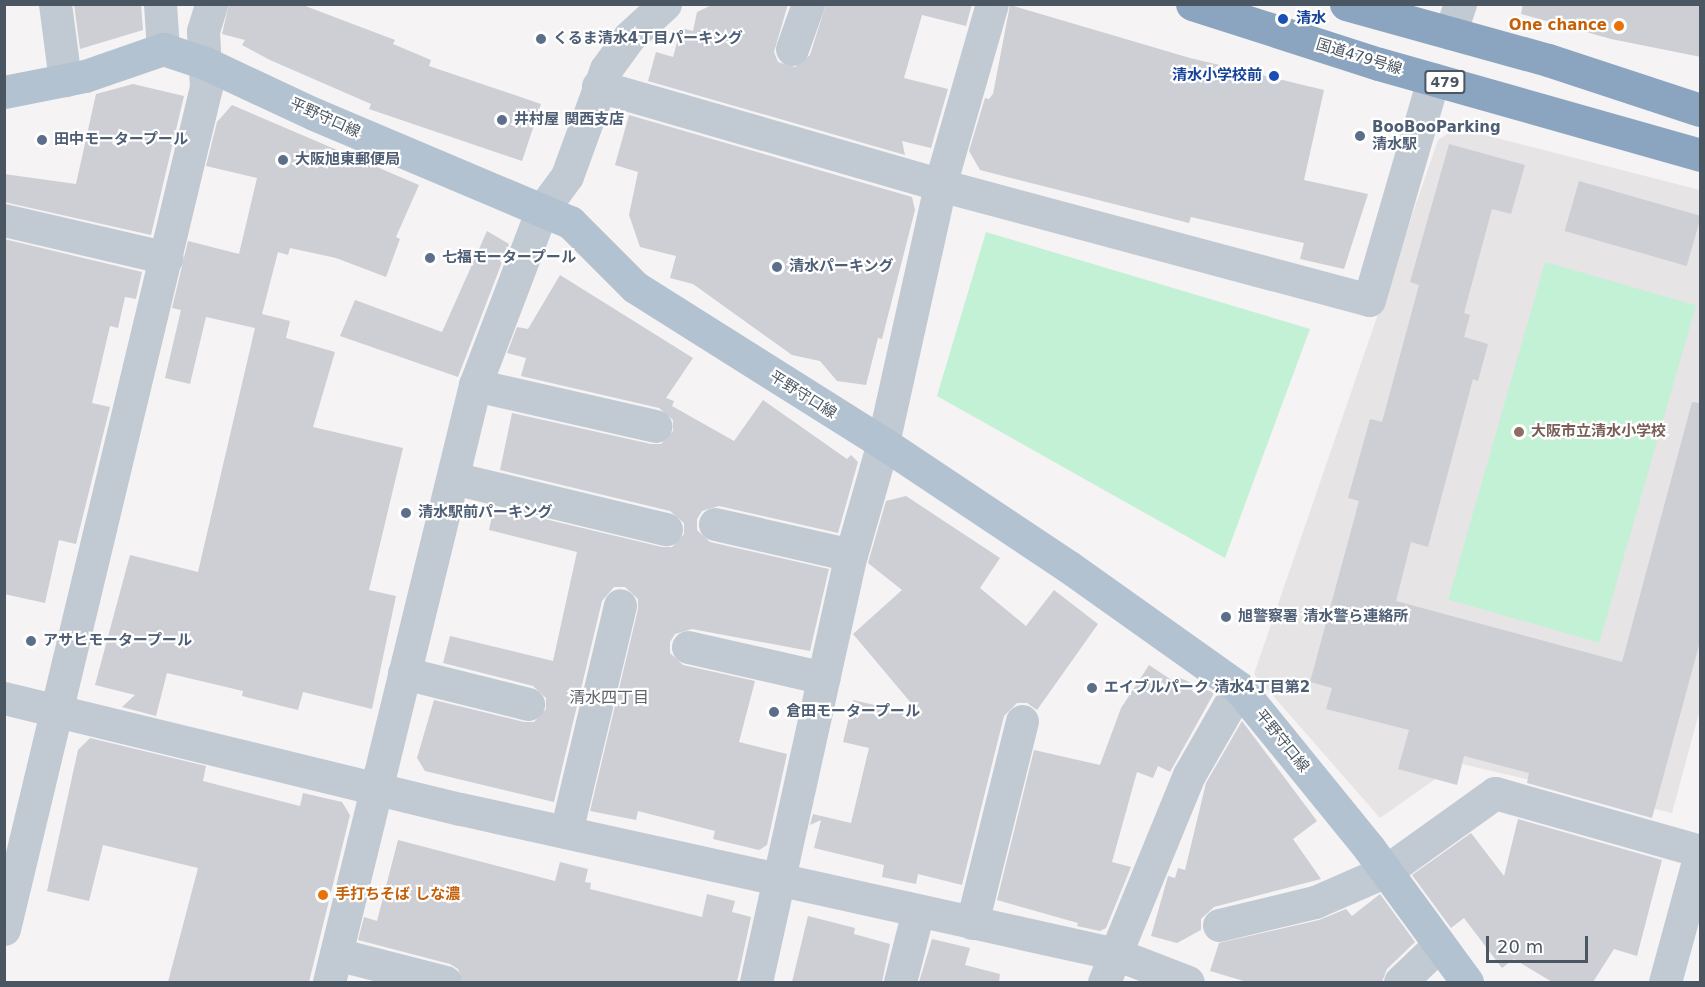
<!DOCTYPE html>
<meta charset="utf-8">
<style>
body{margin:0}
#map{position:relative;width:1705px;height:987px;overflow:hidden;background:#f5f3f3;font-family:"DejaVu Sans","Noto Sans JP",sans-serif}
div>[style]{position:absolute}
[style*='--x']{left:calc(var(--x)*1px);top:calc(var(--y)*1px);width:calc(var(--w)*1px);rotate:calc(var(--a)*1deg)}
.education>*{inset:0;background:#e6e4e5}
.green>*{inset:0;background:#c3f1d5;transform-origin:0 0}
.building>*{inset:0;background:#cdcfd5;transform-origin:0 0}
.minor>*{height:33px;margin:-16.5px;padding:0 16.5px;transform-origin:16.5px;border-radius:16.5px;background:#c1cad2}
.major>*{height:33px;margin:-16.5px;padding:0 16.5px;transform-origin:16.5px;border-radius:16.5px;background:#b3c2d1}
.highway>*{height:33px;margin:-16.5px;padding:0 16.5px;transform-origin:16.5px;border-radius:16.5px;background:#8ba5c1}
.dots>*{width:16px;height:16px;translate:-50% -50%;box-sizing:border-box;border:3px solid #fff;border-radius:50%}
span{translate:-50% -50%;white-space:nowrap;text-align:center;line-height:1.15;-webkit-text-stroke:4.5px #fff;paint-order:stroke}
.shield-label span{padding:2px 4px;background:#fff;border:2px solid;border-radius:4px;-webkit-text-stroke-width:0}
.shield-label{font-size:14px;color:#4a5661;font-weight:700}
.transit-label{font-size:15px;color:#164399;font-weight:700}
.left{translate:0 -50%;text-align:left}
.right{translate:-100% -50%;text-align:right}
.food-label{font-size:15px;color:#c56008;font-weight:700}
.service-label{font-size:15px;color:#4e5e75;font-weight:700}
.street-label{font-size:15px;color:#4a5661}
.education-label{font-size:15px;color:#785e54;font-weight:700}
.neighbourhood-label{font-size:16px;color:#5f6368}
.frame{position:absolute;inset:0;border:6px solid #4a5661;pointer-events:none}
.scale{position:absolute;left:1486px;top:936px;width:102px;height:27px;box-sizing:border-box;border:3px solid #4a5661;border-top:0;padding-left:8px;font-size:18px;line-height:21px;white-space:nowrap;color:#4a5661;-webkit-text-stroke:4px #fff;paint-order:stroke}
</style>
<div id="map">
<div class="education">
<i style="clip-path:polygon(1457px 128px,1700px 190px,1700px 709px,1672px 813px,1458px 763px,1380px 818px,1254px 674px,1438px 140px)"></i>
</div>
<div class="green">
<i style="clip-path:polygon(986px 232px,1310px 329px,1225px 558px,937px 396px)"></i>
<i style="left:1545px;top:262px;width:157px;height:351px;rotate:16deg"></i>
</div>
<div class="building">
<i style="clip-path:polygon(74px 4px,141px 4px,143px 30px,80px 49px)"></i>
<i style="clip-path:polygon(229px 4px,300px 4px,395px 40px,393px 44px,431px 60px,429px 66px,541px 104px,522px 161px,369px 109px,371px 104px,270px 60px,242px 45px,245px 40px,222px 34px)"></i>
<i style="clip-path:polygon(714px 4px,788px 4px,774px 52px,778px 62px,795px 67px,810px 55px,826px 4px,972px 4px,966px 26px,922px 15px,904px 78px,948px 89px,931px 148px,902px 141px,905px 155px,648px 81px,656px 52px,673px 57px,681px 28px,693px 31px,697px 12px)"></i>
<i style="clip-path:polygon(1523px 4px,1701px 4px,1701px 57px,1611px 39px,1521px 14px)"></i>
<i style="clip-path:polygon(1010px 5px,1190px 58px,1324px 90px,1304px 180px,1368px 194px,1344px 269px,1300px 259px,1304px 243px,1191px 217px,1189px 223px,980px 170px,969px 151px,985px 98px,989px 99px,993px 94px)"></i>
<i style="clip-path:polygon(133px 84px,184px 96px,151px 235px,4px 202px,4px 174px,76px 184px,96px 94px)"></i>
<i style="clip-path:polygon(232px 105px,419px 185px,396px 237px,400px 239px,386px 277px,336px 258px,290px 248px,288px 255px,278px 252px,262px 314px,290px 321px,286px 338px,335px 352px,313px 427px,403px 448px,369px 590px,396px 596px,372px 709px,303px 692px,298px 710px,242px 696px,243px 691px,167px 673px,156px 716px,122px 707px,135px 695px,95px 685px,130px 555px,198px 572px,255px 328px,206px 317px,190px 384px,165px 378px,181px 310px,172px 308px,188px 241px,239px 254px,257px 178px,206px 166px,217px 122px)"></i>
<i style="clip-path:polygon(629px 115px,912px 197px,915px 210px,882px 339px,878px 338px,866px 385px,837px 381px,820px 361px,792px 355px,693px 284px,670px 278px,676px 256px,640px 247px,629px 215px,638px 172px,615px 165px)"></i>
<i style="clip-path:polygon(1449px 144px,1525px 165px,1511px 214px,1492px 209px,1464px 313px,1470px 315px,1464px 337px,1488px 344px,1478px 381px,1473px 379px,1428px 547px,1411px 542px,1396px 601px,1622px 662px,1692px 402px,1701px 403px,1701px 638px,1652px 818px,1527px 783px,1529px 773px,1464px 756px,1457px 785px,1398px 769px,1409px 730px,1326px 709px,1332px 688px,1310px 682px,1359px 501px,1348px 498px,1370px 419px,1382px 422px,1419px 285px,1410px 282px)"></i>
<i style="left:1579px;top:181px;width:127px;height:52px;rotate:16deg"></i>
<i style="clip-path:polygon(487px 231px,509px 244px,458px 377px,340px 336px,355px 300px,442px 332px)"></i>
<i style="clip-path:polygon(4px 239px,142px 272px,136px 299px,125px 297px,118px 328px,110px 326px,92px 403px,110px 407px,76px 544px,59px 540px,45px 603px,4px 594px)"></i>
<i style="clip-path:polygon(560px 275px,693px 358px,666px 398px,674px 401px,672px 406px,734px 441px,763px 400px,847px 459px,851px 455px,858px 462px,838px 533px,719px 506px,702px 511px,697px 519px,697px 530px,710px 542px,829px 569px,810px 651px,692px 629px,675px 634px,670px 642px,670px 653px,683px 665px,755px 681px,739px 742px,787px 754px,767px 845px,759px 850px,713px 839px,715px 831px,638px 811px,636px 820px,590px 811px,638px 609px,638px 599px,625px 587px,614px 587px,602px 601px,554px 802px,425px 771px,417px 758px,434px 700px,524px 722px,534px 722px,546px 709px,546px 698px,533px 686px,443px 663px,450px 636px,553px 661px,577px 552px,489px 530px,494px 507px,662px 547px,672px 547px,684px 534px,684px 523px,670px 511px,500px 470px,512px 413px,651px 444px,661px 444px,673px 431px,673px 420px,659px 408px,521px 376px,526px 358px,507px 353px,517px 327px,528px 329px)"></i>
<i style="clip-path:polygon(906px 496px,1000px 558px,980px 588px,1026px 626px,1054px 590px,1098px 624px,1037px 710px,1027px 703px,1017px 703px,1004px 716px,962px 885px,918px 874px,916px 884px,882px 877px,884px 865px,814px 848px,821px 820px,810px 825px,813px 814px,851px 823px,869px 748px,843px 742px,853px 700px,922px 716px,853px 634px,902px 590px,868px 563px,886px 501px)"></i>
<i style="clip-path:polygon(1149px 665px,1176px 683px,1178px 677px,1214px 693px,1170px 772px,1158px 766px,1153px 778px,1137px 772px,1112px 862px,1131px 867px,1106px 928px,1100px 931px,1077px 926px,1078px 923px,997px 900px,1034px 750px,1100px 765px,1121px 708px)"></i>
<i style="clip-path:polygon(1242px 721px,1317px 821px,1293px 839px,1321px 879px,1214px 907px,1201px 919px,1201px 930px,1177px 943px,1151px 936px,1168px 876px,1175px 878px,1178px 868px,1185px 870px,1206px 783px)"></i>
<i style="clip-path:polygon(90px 738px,206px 766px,203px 781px,300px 806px,303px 793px,342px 802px,350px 815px,309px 982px,168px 982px,198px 868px,103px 845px,89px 901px,47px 891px,78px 750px)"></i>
<i style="clip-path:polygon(1518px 819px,1662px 860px,1637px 956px,1614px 949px,1593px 982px,1552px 982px,1514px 959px,1502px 968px,1464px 918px,1451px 928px,1412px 875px,1471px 833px,1504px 876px)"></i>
<i style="clip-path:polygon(398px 840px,555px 881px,560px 862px,588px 869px,585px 882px,591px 883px,590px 889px,702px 917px,707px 894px,735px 901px,732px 912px,751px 917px,737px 982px,463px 982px,458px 969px,450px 964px,358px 940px,364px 917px,377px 921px)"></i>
<i style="clip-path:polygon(1380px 894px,1415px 942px,1387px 969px,1382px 982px,1247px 982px,1210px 971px,1219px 943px,1319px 920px,1346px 909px,1352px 916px)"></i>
<i style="clip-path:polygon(808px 916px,855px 928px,854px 934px,890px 944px,882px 982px,792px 982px)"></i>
<i style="clip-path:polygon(932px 939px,970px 948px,965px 965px,1000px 974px,999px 982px,919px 982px)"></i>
</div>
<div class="minor">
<i style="--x:55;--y:4;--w:77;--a:82.5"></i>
<i style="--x:160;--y:4;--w:45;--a:86.2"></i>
<i style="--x:1450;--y:33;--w:31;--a:-71"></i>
<i style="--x:792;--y:49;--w:48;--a:-70.4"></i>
<i style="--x:598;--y:86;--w:356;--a:16.1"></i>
<i style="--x:940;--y:185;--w:444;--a:15"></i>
<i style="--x:1369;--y:300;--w:230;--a:-73.8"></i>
<i style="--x:4;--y:220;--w:167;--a:13.1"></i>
<i style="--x:475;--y:385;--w:185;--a:12.8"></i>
<i style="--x:453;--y:478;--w:219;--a:13.5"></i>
<i style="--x:715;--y:524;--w:139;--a:12.8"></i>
<i style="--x:688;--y:647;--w:139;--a:12.8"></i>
<i style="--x:404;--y:673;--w:128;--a:14"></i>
<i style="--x:4;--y:698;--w:470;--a:13.7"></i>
<i style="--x:461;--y:809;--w:671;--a:12.48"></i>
<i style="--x:1116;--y:954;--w:77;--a:21.3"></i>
<i style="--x:566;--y:832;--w:233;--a:-76.6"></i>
<i style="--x:972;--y:923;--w:208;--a:-76.1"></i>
<i style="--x:1219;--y:925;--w:99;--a:-13.5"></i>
<i style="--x:1315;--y:902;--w:77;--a:-23.6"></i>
<i style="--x:1386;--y:871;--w:134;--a:-35.6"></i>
<i style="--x:1495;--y:793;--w:213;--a:15.8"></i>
<i style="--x:4;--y:929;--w:866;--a:-76.51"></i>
<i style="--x:206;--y:87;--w:56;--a:-93.1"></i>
<i style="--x:203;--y:31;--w:28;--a:-73"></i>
<i style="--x:336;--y:954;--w:113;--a:14.4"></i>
<i style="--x:329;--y:982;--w:615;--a:-76.26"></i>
<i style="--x:475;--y:385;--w:187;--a:-69.1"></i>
<i style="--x:542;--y:210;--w:42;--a:-53.7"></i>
<i style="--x:567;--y:176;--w:114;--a:-70"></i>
<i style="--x:606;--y:69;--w:39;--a:-54"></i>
<i style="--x:629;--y:37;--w:49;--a:-42.5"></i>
<i style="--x:756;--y:982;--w:437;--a:-77.5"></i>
<i style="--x:851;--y:555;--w:116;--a:-74.1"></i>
<i style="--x:883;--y:443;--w:264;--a:-77.5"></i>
<i style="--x:940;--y:185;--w:188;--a:-74"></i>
<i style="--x:900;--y:982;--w:73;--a:-75.8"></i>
<i style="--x:1104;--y:982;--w:224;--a:-67.7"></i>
<i style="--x:1189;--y:775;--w:100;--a:-60.1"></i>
<i style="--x:1400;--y:982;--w:54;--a:-43.5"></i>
<i style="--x:1665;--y:982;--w:133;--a:-74.7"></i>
</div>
<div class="major">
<i style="--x:4;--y:92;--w:83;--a:-11.2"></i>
<i style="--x:85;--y:76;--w:83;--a:-19.1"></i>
<i style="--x:163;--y:49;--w:44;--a:18.4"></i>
<i style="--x:205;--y:63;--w:120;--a:25.1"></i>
<i style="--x:314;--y:114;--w:278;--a:22.9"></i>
<i style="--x:570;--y:222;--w:92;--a:45"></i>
<i style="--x:635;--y:287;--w:293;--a:32.2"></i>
<i style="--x:883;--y:443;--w:224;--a:33.7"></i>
<i style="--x:1069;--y:567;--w:209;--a:35.4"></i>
<i style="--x:1239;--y:688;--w:206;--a:50.9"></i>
<i style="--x:1369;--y:848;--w:166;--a:53.8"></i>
</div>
<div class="highway">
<i style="--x:1192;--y:4;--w:196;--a:17.8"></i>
<i style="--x:1379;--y:64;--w:334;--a:15.8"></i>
<i style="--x:1346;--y:4;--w:210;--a:15.5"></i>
<i style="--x:1548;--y:60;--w:160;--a:18.2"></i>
</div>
<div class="dots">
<i style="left:1283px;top:19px;background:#1a4fb4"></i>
<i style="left:1619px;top:26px;background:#e8710a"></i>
<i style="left:541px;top:39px;background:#5c6f8a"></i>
<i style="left:1274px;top:76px;background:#1a4fb4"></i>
<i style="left:502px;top:120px;background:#5c6f8a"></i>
<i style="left:1360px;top:136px;background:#5c6f8a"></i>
<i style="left:42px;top:140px;background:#5c6f8a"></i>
<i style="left:283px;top:160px;background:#5c6f8a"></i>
<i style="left:430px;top:258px;background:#5c6f8a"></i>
<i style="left:777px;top:267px;background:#5c6f8a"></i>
<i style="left:1519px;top:432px;background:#8d6e63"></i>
<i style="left:406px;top:513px;background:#5c6f8a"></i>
<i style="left:1226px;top:617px;background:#5c6f8a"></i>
<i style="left:31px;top:641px;background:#5c6f8a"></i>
<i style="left:1092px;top:688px;background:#5c6f8a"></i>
<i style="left:774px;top:712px;background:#5c6f8a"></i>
<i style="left:323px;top:895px;background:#e8710a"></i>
</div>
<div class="shield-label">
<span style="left:1445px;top:82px">479</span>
</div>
<div class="transit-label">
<span class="left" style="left:1296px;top:19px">清水</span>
<span class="right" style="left:1262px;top:76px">清水小学校前</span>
</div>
<div class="food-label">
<span class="right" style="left:1607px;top:26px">One chance</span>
<span class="left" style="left:335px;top:895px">手打ちそば しな濃</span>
</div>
<div class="service-label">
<span class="left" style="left:553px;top:39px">くるま清水4丁目パーキング</span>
<span class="left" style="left:514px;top:120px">井村屋 関西支店</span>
<span class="left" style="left:1372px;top:136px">BooBooParking<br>清水駅</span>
<span class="left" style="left:54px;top:140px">田中モータープール</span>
<span class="left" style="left:295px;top:160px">大阪旭東郵便局</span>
<span class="left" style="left:442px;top:258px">七福モータープール</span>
<span class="left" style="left:789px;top:267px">清水パーキング</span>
<span class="left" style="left:418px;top:513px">清水駅前パーキング</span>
<span class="left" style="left:1238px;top:617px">旭警察署 清水警ら連絡所</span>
<span class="left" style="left:43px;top:641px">アサヒモータープール</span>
<span class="left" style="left:1104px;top:688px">エイブルパーク 清水4丁目第2</span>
<span class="left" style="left:786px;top:712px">倉田モータープール</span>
</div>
<div class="street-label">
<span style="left:1359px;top:57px;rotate:17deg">国道479号線</span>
<span style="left:325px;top:118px;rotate:24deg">平野守口線</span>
<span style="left:803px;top:395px;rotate:32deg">平野守口線</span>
<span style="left:1282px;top:741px;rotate:51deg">平野守口線</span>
</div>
<div class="education-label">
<span class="left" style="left:1531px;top:432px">大阪市立清水小学校</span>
</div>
<div class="neighbourhood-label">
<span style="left:609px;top:698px">清水四丁目</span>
</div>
<div class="frame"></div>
<div class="scale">20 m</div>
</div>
